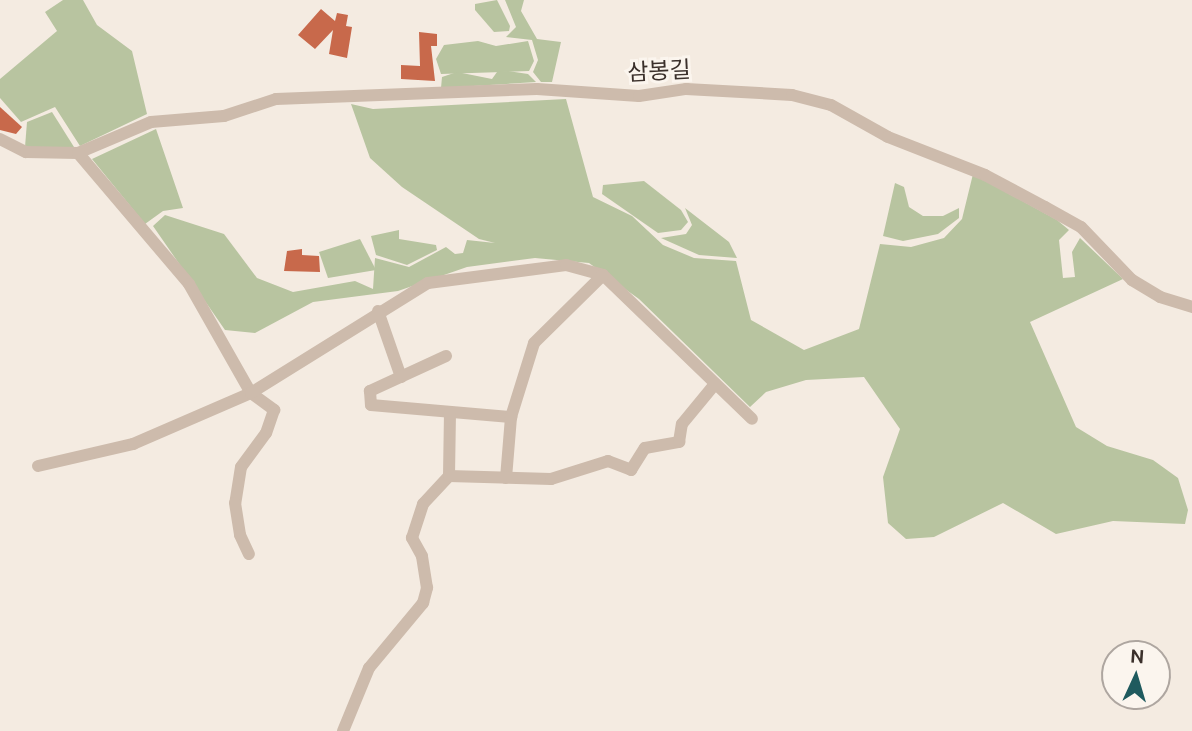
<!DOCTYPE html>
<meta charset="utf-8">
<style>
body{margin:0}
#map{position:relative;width:1192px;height:731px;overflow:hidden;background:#f4ebe1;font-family:Ubuntu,"Noto Sans KR",sans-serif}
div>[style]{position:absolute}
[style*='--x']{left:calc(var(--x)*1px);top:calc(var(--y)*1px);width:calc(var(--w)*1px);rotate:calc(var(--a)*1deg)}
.green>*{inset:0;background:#b8c4a0}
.building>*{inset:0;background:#c8694b}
.street>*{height:12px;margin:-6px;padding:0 6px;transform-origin:6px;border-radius:6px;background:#cdbbac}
span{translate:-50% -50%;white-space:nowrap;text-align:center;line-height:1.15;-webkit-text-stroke:6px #fbf5ee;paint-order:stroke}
.street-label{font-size:23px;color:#3b302b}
.north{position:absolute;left:1101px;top:640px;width:70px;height:70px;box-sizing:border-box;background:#fbf5ee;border:2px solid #aea6a0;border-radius:50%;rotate:4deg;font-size:19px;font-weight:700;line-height:28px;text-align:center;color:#3b302b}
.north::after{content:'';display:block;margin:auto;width:24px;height:32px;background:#1f5a5e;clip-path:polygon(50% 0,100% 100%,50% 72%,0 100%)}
</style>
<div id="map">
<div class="green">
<i style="clip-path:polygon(63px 0,83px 0,97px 25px,132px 51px,147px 114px,80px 146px,55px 107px,21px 122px,0 98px,0 79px,57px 31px,45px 12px)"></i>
<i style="clip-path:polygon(497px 0,510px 26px,509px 31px,494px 32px,475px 10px,475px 4px)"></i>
<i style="clip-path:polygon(505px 0,524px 0,521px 11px,537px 39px,561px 42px,552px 82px,541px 82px,533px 72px,538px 60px,532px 40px,506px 37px,516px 27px)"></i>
<i style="clip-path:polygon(478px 41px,496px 46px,528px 41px,534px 61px,529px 71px,441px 74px,436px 59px,444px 45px)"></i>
<i style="clip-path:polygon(508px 71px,528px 74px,536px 82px,441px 88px,442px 77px,457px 72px,492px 79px,497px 72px)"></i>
<i style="clip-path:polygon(566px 99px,593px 197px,632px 216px,663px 245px,694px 258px,736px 261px,751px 320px,804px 350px,859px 329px,880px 244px,911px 247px,944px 238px,962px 219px,973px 174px,1057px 220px,1069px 230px,1059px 240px,1063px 278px,1075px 277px,1072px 252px,1080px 238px,1123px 279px,1030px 322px,1076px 427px,1107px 446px,1153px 460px,1178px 478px,1188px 510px,1185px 524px,1113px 521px,1056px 534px,1003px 503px,934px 537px,906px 539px,888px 523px,883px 477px,900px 429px,864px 377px,806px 380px,766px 392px,750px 407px,639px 299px,589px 263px,535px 258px,467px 267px,398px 291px,313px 302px,255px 333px,225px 330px,153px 226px,165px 215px,224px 234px,257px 278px,293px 292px,355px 281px,373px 289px,375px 258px,409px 267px,446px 247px,455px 254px,463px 253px,467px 240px,495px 243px,479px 239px,402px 187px,370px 158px,351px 104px,373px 109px)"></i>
<i style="clip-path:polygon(52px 112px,74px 147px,25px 147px,27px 122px)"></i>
<i style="clip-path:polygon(156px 129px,183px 208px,163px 211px,145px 224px,92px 159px)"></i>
<i style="clip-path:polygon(644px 181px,681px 210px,688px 222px,681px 230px,658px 233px,602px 194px,603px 185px)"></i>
<i style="clip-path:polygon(895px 183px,904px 187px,909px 207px,923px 216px,943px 216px,959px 208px,959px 218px,938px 234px,903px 241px,883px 236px)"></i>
<i style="clip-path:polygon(685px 208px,729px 242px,737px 258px,699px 255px,661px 238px,686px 234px,692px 225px)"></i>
<i style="clip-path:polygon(399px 230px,399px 239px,436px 245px,437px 250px,407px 265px,376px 255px,371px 236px)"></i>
<i style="clip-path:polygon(360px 239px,376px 270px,328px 278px,319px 252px)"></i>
</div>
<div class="building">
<i style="clip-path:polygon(321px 9px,335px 21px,337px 13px,348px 15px,346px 26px,352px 27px,347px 58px,329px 54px,333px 30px,315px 49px,298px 35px)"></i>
<i style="clip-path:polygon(419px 32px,437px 34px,437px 46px,431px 46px,435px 81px,401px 79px,401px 65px,420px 66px)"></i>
<i style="clip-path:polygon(0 107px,22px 127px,16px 134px,0 130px)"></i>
<i style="clip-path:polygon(302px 249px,302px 255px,319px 256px,320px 272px,284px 271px,287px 251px)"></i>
</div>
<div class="street">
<i style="--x:0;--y:139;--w:29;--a:27"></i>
<i style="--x:26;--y:152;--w:52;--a:1.1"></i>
<i style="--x:78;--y:153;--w:79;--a:-23"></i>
<i style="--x:151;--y:122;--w:73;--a:-4.7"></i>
<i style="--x:224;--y:116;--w:55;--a:-18.1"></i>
<i style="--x:276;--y:99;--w:261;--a:-2.2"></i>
<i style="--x:537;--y:89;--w:102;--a:3.9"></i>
<i style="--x:639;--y:96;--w:48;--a:-8.5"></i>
<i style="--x:686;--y:89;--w:106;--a:3.2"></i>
<i style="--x:792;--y:95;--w:40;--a:14.4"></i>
<i style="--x:831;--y:105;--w:65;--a:29.3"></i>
<i style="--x:888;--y:137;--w:104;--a:21.4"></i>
<i style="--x:985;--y:175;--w:68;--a:28.1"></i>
<i style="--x:1045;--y:207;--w:41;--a:29.1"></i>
<i style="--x:1081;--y:227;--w:74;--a:46.1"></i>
<i style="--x:1132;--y:280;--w:33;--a:31"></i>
<i style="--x:1160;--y:297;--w:34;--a:17"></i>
<i style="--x:78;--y:153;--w:172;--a:49.7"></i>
<i style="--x:189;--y:284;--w:125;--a:60.4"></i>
<i style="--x:251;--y:393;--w:29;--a:36"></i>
<i style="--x:274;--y:410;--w:24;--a:109"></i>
<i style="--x:266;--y:433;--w:42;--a:126.3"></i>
<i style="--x:241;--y:467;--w:36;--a:99"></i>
<i style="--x:235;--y:503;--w:32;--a:81"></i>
<i style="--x:240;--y:535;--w:21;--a:65"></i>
<i style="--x:378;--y:311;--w:70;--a:70.8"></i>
<i style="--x:446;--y:356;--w:84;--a:155.3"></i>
<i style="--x:370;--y:391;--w:14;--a:86"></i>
<i style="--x:371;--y:405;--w:141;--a:4.9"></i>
<i style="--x:38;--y:466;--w:98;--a:-13"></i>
<i style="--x:133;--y:444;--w:129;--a:-23.4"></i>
<i style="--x:251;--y:393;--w:208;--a:-31.9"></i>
<i style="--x:428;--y:283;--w:139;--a:-7.4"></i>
<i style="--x:566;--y:265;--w:38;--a:15"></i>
<i style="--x:603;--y:275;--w:207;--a:44"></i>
<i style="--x:449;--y:476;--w:64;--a:-89.1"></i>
<i style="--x:506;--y:478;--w:61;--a:-85.3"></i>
<i style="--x:511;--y:417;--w:77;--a:-72.7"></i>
<i style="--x:534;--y:343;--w:97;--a:-44.6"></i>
<i style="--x:343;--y:731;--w:68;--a:-67.6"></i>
<i style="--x:369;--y:668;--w:85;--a:-50.3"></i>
<i style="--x:423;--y:603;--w:16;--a:-75"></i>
<i style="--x:427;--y:588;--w:32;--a:-99"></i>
<i style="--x:422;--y:556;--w:21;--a:-119"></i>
<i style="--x:412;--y:538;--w:36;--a:-72"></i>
<i style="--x:423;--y:504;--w:38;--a:-47"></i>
<i style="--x:449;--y:476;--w:102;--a:1.7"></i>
<i style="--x:551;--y:479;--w:60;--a:-17.5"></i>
<i style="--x:608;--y:461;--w:25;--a:21"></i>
<i style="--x:631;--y:470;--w:26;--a:-58"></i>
<i style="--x:645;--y:448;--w:35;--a:-10"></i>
<i style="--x:679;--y:442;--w:18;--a:-81"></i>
<i style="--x:682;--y:424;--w:52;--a:-50.5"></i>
</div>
<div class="street-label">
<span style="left:659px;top:71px;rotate:-3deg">삼봉길</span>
</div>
<div class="north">N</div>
</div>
